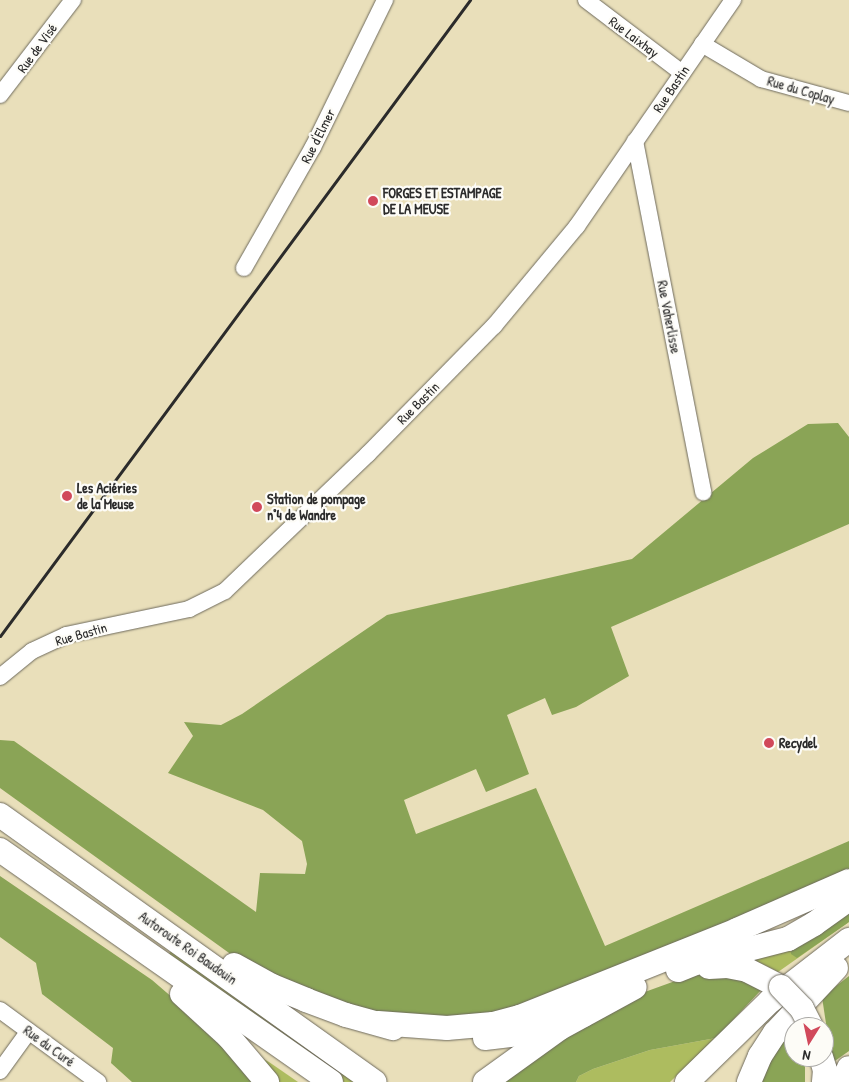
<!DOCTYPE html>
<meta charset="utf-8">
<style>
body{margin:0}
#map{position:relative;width:849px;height:1082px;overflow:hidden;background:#e9dfba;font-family:"Patrick Hand",sans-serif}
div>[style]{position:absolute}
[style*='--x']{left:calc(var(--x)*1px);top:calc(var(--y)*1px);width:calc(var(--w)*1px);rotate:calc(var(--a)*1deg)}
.green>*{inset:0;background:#adbc5f;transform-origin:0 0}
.forest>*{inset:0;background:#8aa456}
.roads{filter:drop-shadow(0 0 1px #6e6a5d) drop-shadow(0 0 1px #6e6a5d)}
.minor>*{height:16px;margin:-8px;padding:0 8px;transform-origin:8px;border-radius:8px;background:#fff}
.highway>*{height:24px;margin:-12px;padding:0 12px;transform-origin:12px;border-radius:12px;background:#fff}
.rail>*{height:3px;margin:-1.5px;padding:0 1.5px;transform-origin:1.5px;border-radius:1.5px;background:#2b2b2b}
.bridges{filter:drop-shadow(0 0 1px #6e6a5d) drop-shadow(0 0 1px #6e6a5d)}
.highway-bridge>*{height:24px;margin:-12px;padding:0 12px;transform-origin:12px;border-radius:12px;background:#fff}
.dots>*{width:14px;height:14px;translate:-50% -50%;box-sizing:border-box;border:2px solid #fdfcf7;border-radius:50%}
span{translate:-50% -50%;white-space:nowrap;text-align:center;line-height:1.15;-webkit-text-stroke:4.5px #fdfcf7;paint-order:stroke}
.street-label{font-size:14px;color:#2b2b2b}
.poi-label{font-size:14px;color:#2b2b2b;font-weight:700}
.left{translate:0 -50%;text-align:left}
.north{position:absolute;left:784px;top:1017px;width:50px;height:50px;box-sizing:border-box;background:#fdfcf7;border:1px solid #a9a8a5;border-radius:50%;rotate:190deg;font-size:14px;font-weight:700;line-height:20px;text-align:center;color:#2b2b2b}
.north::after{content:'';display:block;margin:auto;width:18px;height:22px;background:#d1495b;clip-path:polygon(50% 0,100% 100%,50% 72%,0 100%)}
</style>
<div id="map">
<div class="green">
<i style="clip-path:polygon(849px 922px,778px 972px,762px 964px,747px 959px)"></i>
<i style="left:171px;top:951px;width:228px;height:8px;rotate:35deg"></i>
<i style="clip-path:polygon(716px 1038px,670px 1082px,576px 1082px,579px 1076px,593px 1069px,650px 1050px)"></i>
<i style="clip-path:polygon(258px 1056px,269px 1062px,298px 1082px,274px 1082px)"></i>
</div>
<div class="forest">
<i style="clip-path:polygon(838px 423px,849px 437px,849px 524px,611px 627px,629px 676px,576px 707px,552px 715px,545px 698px,507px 715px,529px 774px,486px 792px,476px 769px,404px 800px,416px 834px,536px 788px,605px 946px,849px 841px,849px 873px,514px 1009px,468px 1019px,366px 1014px,243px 963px,0 788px,0 740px,14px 741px,256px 912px,260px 873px,305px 874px,307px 864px,302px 841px,263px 810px,168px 773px,193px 736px,184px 722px,221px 725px,242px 714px,387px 615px,632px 559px,753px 458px,808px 424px)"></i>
<i style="clip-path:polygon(0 876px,152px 980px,188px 1011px,257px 1082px,132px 1082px,111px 1063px,113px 1048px,42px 994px,36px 963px,0 937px)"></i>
<i style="clip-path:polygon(849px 906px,849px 922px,797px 958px,791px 954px,790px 945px)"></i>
<i style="clip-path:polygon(712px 973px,733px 976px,763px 988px,716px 1038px,650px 1050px,593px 1069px,579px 1076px,576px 1082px,498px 1082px,524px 1062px,642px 993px,689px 976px)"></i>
<i style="clip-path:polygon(849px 976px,849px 1051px,832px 1063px,822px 997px)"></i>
<i style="clip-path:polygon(794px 1029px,794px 1057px,805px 1057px,805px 1082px,761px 1082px,769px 1049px)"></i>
</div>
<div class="roads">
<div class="minor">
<i style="--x:586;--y:0;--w:121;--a:37.2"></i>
<i style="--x:702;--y:44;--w:69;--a:30.7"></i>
<i style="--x:761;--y:79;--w:91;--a:15.3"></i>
<i style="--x:0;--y:95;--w:120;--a:-52.5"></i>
<i style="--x:635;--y:141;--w:358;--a:79"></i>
<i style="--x:244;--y:268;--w:139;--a:-60.3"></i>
<i style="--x:313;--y:147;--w:164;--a:-63.9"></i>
<i style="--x:0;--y:677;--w:41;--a:-39.1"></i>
<i style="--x:32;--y:651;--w:38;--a:-25"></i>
<i style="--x:66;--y:635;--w:126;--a:-11.9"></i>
<i style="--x:189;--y:609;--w:40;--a:-26.6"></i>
<i style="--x:225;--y:591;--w:198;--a:-43.8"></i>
<i style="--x:368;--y:454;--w:180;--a:-45.5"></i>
<i style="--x:494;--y:326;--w:130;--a:-50.3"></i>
<i style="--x:577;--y:226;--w:275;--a:-55.4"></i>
<i style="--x:0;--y:1010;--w:122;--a:36.3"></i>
<i style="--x:0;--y:1071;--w:49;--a:-54.1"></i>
</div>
<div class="highway">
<i style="--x:0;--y:815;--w:460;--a:35.5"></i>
<i style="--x:0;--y:850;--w:404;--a:35"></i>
<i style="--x:234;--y:965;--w:43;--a:28.9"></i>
<i style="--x:272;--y:986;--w:37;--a:22"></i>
<i style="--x:306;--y:1000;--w:43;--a:20.6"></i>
<i style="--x:346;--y:1015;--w:49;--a:15.5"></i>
<i style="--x:709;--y:967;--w:18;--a:-3"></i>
<i style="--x:727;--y:966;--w:20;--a:11"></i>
<i style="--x:747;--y:970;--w:38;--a:27"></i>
<i style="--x:678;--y:970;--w:18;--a:-22"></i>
<i style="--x:695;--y:963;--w:96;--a:-14.5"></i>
<i style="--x:788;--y:939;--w:30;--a:-30"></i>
<i style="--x:814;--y:924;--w:43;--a:-35.5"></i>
<i style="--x:182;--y:994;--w:64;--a:42.5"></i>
<i style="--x:229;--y:1037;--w:59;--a:49.8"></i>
<i style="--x:378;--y:1023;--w:69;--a:4.1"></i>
<i style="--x:447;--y:1028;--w:46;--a:-5"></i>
<i style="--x:493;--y:1024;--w:28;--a:-15"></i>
<i style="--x:520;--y:1017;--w:234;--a:-21.8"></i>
<i style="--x:737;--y:930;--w:122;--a:-23.6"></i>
<i style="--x:485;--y:1038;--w:42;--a:-6.8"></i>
<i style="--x:527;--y:1033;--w:59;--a:-17.8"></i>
<i style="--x:821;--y:1057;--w:14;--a:73"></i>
<i style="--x:825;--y:1070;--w:12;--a:95"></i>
<i style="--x:485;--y:1082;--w:92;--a:-35.8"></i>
<i style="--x:560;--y:1028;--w:85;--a:-28.7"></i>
<i style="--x:687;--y:1082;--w:116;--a:-44.3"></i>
<i style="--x:770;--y:1001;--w:100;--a:-37.7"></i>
<i style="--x:749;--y:1082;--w:28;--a:-67"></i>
<i style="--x:760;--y:1056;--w:27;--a:-57"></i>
<i style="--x:775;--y:1033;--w:89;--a:-46.8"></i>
<i style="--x:843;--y:1082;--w:15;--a:-67"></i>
</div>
</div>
<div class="rail">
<i style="--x:0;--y:636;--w:791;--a:-53.54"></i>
</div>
<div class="bridges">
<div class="highway-bridge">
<i style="--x:781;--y:987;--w:30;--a:46"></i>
<i style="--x:802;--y:1009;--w:20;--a:63"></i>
</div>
</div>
<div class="dots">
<i style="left:373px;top:201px;background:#d1495b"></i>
<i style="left:67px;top:496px;background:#d1495b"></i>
<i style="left:257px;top:507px;background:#d1495b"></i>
<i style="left:769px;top:743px;background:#d1495b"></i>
</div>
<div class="street-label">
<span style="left:634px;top:37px;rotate:37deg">Rue Laixhay</span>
<span style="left:37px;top:48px;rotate:-54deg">Rue de Visé</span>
<span style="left:671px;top:89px;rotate:-56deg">Rue Bastin</span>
<span style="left:801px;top:90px;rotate:16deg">Rue du Coplay</span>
<span style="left:318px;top:136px;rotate:-63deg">Rue d'Elmer</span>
<span style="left:669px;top:317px;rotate:79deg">Rue Vaherlisse</span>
<span style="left:418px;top:403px;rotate:-45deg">Rue Bastin</span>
<span style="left:81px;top:634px;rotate:-16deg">Rue Bastin</span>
<span style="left:188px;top:948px;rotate:35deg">Autoroute Roi Baudouin</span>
<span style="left:49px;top:1046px;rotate:36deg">Rue du Curé</span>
</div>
<div class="poi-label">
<span class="left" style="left:383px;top:201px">FORGES ET ESTAMPAGE<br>DE LA MEUSE</span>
<span class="left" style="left:77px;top:496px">Les Aciéries<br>de la Meuse</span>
<span class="left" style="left:267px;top:507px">Station de pompage<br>n°4 de Wandre</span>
<span class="left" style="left:779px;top:743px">Recydel</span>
</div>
<div class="north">N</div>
</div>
